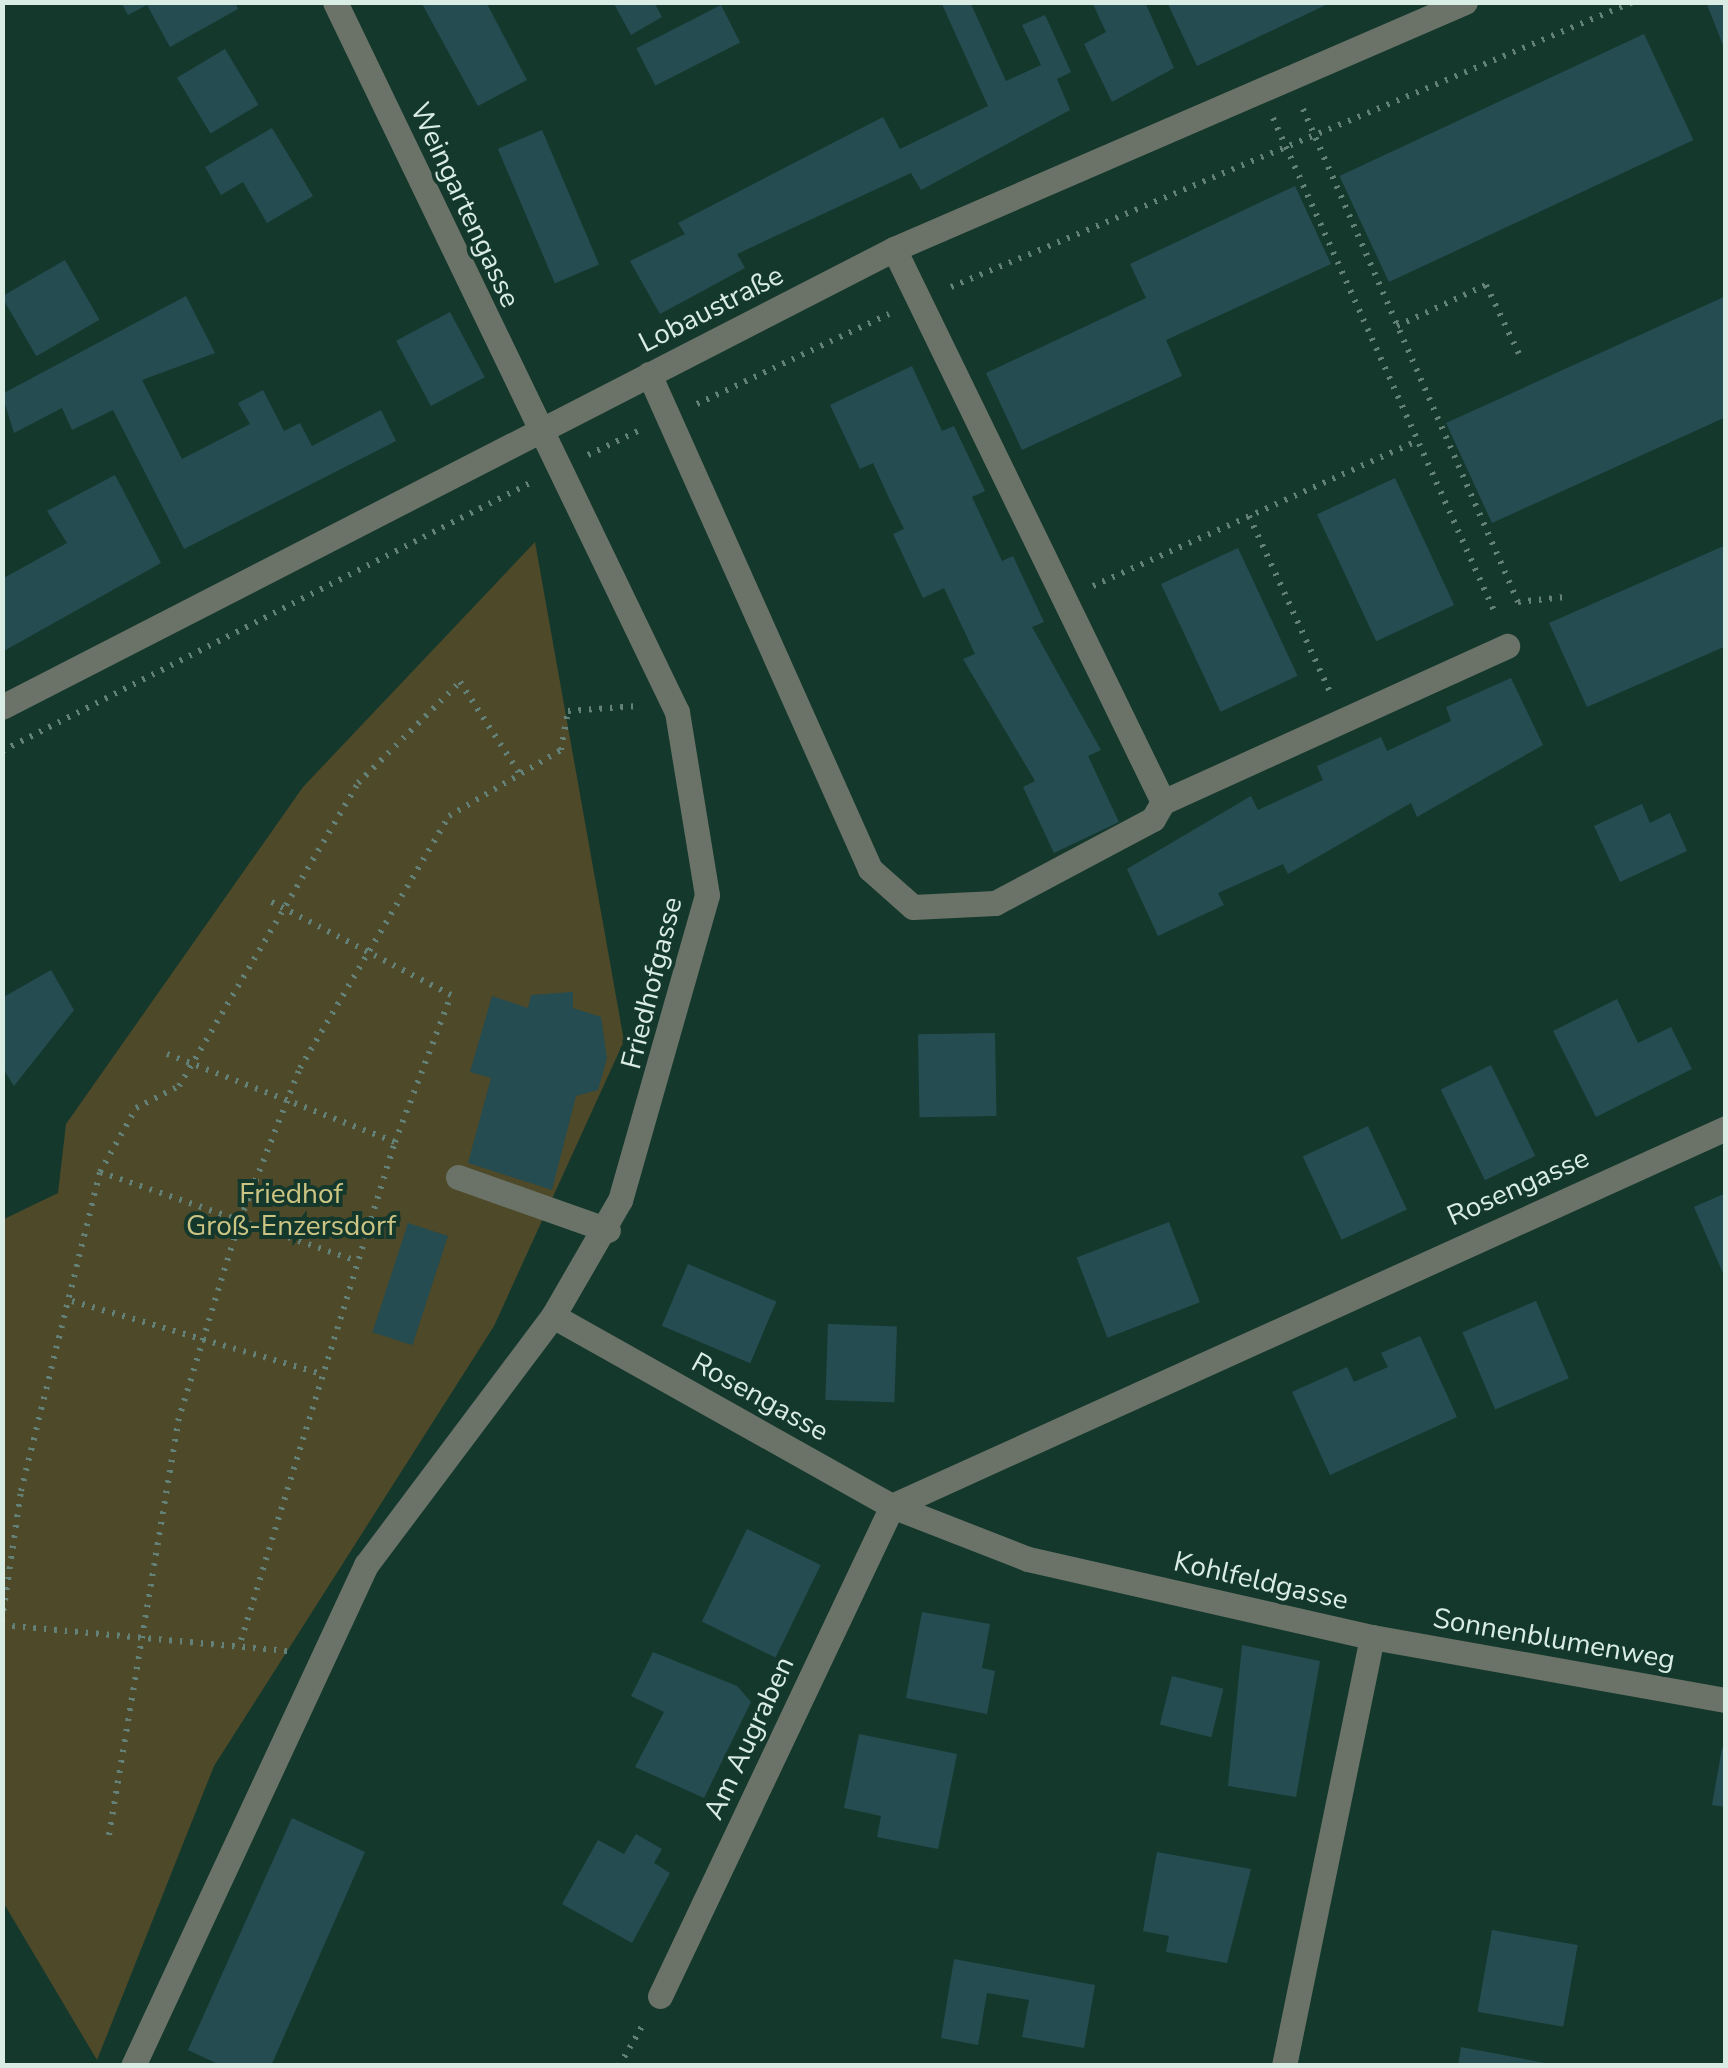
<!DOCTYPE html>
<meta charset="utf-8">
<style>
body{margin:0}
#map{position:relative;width:1728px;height:2068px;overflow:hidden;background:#15382d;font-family:"Nunito Sans",sans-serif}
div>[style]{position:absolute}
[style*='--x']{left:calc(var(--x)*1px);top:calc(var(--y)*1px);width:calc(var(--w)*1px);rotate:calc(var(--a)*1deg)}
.green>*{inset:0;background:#4d4929}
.building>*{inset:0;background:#254c51;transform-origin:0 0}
.path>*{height:6px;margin-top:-3px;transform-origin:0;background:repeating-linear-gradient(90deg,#648177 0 2.5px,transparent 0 10.5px)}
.minor>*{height:25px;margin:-12.5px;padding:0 12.5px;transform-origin:12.5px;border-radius:12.5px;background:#6b7368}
span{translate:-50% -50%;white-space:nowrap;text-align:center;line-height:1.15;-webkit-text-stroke:8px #15382d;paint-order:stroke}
.street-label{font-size:28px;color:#d9ede5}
.park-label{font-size:28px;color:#ccc483}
.frame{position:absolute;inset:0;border:5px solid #d9ede5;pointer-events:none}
</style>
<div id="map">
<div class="green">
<i style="clip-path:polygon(535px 542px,624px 1041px,494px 1326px,214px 1766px,97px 2060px,3px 1902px,2px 1220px,58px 1193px,66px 1124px,303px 787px)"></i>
</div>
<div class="building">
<i style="clip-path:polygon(121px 2px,235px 2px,238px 9px,170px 47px,147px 5px,128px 15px)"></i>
<i style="clip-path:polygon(421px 2px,486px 2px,527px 80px,478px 106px)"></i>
<i style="clip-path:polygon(613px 2px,654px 2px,662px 17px,631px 35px)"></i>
<i style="clip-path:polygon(941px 2px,970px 2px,1006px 81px,1041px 65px,1022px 25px,1045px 15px,1071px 72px,1057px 79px,1070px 110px,921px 190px,911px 173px,737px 254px,745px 268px,660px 314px,630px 261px,685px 234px,678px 223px,883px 117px,900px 149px,988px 106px)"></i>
<i style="clip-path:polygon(1092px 2px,1145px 2px,1174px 68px,1112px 102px,1084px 44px,1106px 32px)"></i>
<i style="clip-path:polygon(1167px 2px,1332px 2px,1197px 66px)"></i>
<i style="clip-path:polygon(1706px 2px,1726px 2px,1726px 50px,1725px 50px)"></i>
<i style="left:721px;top:5px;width:42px;height:95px;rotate:63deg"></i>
<i style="left:1644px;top:34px;width:117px;height:336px;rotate:65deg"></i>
<i style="left:225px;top:49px;width:65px;height:56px;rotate:59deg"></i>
<i style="clip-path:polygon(272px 128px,313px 196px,267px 223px,243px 182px,221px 195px,205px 167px)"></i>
<i style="left:542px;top:130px;width:146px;height:48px;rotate:67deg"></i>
<i style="clip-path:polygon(1295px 186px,1331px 264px,1166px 340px,1182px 376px,1022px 450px,986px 373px,1146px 298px,1130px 264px)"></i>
<i style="left:65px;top:260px;width:69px;height:73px;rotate:60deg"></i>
<i style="clip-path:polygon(186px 296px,215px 353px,142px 380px,182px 459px,250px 424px,238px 403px,263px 390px,284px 431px,300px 423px,312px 446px,381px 410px,396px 441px,184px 549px,113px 410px,72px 430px,62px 408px,14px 433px,2px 394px)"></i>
<i style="clip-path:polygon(1726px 296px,1726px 417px,1492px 523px,1446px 423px)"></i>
<i style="left:450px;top:312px;width:74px;height:61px;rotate:62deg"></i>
<i style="clip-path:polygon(912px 366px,942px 431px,954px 426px,985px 491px,972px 497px,1002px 561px,1013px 556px,1044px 622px,1032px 627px,1101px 750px,1088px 756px,1119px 822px,1054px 853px,1023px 787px,1035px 781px,963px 659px,975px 654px,944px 588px,923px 598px,893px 534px,904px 529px,888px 496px,873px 463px,860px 469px,830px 405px)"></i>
<i style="clip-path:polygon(115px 475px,161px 563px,2px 652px,2px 579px,67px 543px,47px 511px)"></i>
<i style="left:1395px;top:478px;width:140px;height:86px;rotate:65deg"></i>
<i style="clip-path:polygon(1726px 545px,1726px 646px,1587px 707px,1549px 623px)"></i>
<i style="left:1238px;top:548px;width:141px;height:85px;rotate:65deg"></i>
<i style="clip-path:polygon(1511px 678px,1543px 745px,1417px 817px,1411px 803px,1288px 874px,1283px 864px,1218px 893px,1224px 905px,1158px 936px,1127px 869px,1251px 796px,1258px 810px,1323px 780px,1317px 766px,1381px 737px,1387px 751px,1451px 721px,1446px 707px)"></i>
<i style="clip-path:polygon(1642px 804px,1650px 823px,1670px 813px,1687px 851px,1620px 882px,1594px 826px)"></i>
<i style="clip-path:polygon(51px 970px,74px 1010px,14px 1086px,2px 1067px,2px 998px)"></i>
<i style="clip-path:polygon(573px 992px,573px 1008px,601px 1017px,607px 1058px,598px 1090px,576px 1096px,552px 1190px,468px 1163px,491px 1078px,470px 1072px,492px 996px,528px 1008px,531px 995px)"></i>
<i style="clip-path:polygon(1617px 999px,1638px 1043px,1671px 1027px,1692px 1069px,1596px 1117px,1553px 1031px)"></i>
<i style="left:995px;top:1033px;width:83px;height:77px;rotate:89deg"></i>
<i style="left:1491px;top:1065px;width:101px;height:56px;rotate:64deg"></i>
<i style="left:1368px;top:1126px;width:92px;height:72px;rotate:65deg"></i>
<i style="clip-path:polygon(1726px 1193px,1726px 1280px,1694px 1207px)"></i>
<i style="left:1169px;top:1222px;width:86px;height:99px;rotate:69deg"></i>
<i style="left:408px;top:1223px;width:42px;height:115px;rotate:18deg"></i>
<i style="left:688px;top:1264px;width:96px;height:67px;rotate:23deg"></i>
<i style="left:1536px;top:1301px;width:84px;height:80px;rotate:67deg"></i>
<i style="left:828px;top:1324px;width:69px;height:76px;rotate:2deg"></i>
<i style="clip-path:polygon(1420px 1336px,1457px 1417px,1330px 1475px,1292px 1392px,1347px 1367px,1354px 1382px,1388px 1367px,1381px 1353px)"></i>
<i style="left:747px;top:1529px;width:82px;height:103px;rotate:26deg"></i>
<i style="clip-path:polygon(922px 1612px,990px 1624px,982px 1668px,995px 1671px,987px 1714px,906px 1698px)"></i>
<i style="clip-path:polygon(1242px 1645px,1320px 1661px,1296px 1797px,1228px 1786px)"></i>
<i style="clip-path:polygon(653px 1652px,737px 1686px,751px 1702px,704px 1798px,635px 1767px,664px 1712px,631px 1696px)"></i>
<i style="left:1172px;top:1676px;width:53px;height:50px;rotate:14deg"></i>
<i style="clip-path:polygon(859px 1734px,957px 1754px,938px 1849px,877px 1837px,881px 1816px,844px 1808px)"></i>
<i style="clip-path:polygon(1722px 1748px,1726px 1749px,1726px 1807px,1712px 1805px)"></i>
<i style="clip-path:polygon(292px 1818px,365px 1852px,271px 2066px,222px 2066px,188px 2050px)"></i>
<i style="clip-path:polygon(636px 1834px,662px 1849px,654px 1863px,670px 1873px,632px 1943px,562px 1904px,598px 1840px,624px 1854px)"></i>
<i style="clip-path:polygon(1157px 1852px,1251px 1869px,1227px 1963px,1166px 1952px,1169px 1936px,1143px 1931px)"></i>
<i style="left:1492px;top:1930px;width:87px;height:83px;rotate:10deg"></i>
<i style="clip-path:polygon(954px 1959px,1095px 1985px,1084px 2048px,1022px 2037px,1029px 2000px,987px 1993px,978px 2045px,941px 2038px)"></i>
<i style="clip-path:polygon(1461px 2047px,1551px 2064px,1551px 2066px,1458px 2066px)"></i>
</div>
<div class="path">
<i style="--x:1303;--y:109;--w:538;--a:66.44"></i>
<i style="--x:1518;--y:602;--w:47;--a:-6.1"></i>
<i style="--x:1273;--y:118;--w:543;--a:65.84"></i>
<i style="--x:951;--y:287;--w:739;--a:-22.68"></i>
<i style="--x:1397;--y:326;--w:98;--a:-24.7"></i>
<i style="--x:1486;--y:285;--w:76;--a:64.4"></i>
<i style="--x:697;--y:404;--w:212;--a:-25.1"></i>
<i style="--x:588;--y:455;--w:58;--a:-25.7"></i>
<i style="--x:1249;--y:516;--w:194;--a:65.3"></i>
<i style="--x:1093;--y:586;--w:355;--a:-24.1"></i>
<i style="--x:2;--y:751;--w:594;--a:-26.91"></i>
<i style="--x:167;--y:1054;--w:244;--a:21.1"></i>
<i style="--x:100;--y:1172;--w:272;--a:19.1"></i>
<i style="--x:72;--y:1301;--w:259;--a:16.3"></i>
<i style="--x:2;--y:1621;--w:131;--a:-81.7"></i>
<i style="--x:21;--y:1491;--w:329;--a:-76.1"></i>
<i style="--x:100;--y:1172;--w:73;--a:-60.6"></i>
<i style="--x:136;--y:1108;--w:48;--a:-27.1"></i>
<i style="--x:179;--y:1086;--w:352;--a:-59.4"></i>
<i style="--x:358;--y:783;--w:144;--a:-44.7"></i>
<i style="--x:460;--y:682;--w:110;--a:56.9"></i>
<i style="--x:2;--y:1625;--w:289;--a:5.2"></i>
<i style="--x:241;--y:1640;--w:521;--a:-72.82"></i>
<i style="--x:395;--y:1142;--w:157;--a:-69.1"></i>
<i style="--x:451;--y:995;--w:206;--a:-152.6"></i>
<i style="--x:109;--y:1835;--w:420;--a:-80.5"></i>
<i style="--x:178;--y:1421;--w:210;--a:-72.9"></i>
<i style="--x:240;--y:1220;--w:163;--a:-68.5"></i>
<i style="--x:300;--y:1068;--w:293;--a:-59.4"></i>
<i style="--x:449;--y:816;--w:130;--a:-30.5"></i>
<i style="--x:561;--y:750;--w:40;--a:-80"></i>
<i style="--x:568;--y:711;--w:69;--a:-4.1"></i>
<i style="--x:619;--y:2066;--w:50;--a:-59.8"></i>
</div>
<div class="minor">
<i style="--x:335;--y:2;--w:788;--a:64.28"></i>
<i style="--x:677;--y:712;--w:185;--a:80.7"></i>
<i style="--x:707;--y:895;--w:317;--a:105.9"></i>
<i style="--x:620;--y:1200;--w:134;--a:120"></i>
<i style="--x:894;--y:249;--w:615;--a:64.06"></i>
<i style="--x:649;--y:374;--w:542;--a:65.94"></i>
<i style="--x:870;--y:869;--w:57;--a:41.5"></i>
<i style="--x:913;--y:907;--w:82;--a:-2.8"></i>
<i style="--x:995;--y:903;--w:179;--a:-28"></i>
<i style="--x:1153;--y:819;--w:20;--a:-60"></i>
<i style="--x:1163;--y:802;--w:378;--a:-24.4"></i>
<i style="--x:2;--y:707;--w:1003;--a:-27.18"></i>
<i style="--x:894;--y:249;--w:622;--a:-23.39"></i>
<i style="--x:458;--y:1177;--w:159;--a:19.5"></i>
<i style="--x:1372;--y:1637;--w:360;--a:10.1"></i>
<i style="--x:660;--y:1996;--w:542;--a:-64.66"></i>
<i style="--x:892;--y:1506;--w:146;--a:21.3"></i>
<i style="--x:1028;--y:1559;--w:353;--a:12.8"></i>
<i style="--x:1372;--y:1637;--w:438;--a:101.6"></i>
<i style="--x:133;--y:2066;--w:553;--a:-65.06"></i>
<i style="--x:366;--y:1565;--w:311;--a:-53.1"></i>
<i style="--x:553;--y:1316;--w:389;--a:29.3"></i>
<i style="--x:892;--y:1506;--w:916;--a:-24.38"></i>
</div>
<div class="street-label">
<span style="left:465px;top:205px;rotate:65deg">Weingartengasse</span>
<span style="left:711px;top:309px;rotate:-27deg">Lobaustraße</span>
<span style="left:652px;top:983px;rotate:-76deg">Friedhofgasse</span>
<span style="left:1518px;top:1187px;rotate:-24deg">Rosengasse</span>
<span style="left:760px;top:1397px;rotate:29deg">Rosengasse</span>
<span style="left:1261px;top:1581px;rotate:13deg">Kohlfeldgasse</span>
<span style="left:1554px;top:1639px;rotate:10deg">Sonnenblumenweg</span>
<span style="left:749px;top:1738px;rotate:-65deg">Am Augraben</span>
</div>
<div class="park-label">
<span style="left:291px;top:1210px">Friedhof<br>Groß-Enzersdorf</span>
</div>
<div class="frame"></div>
</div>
